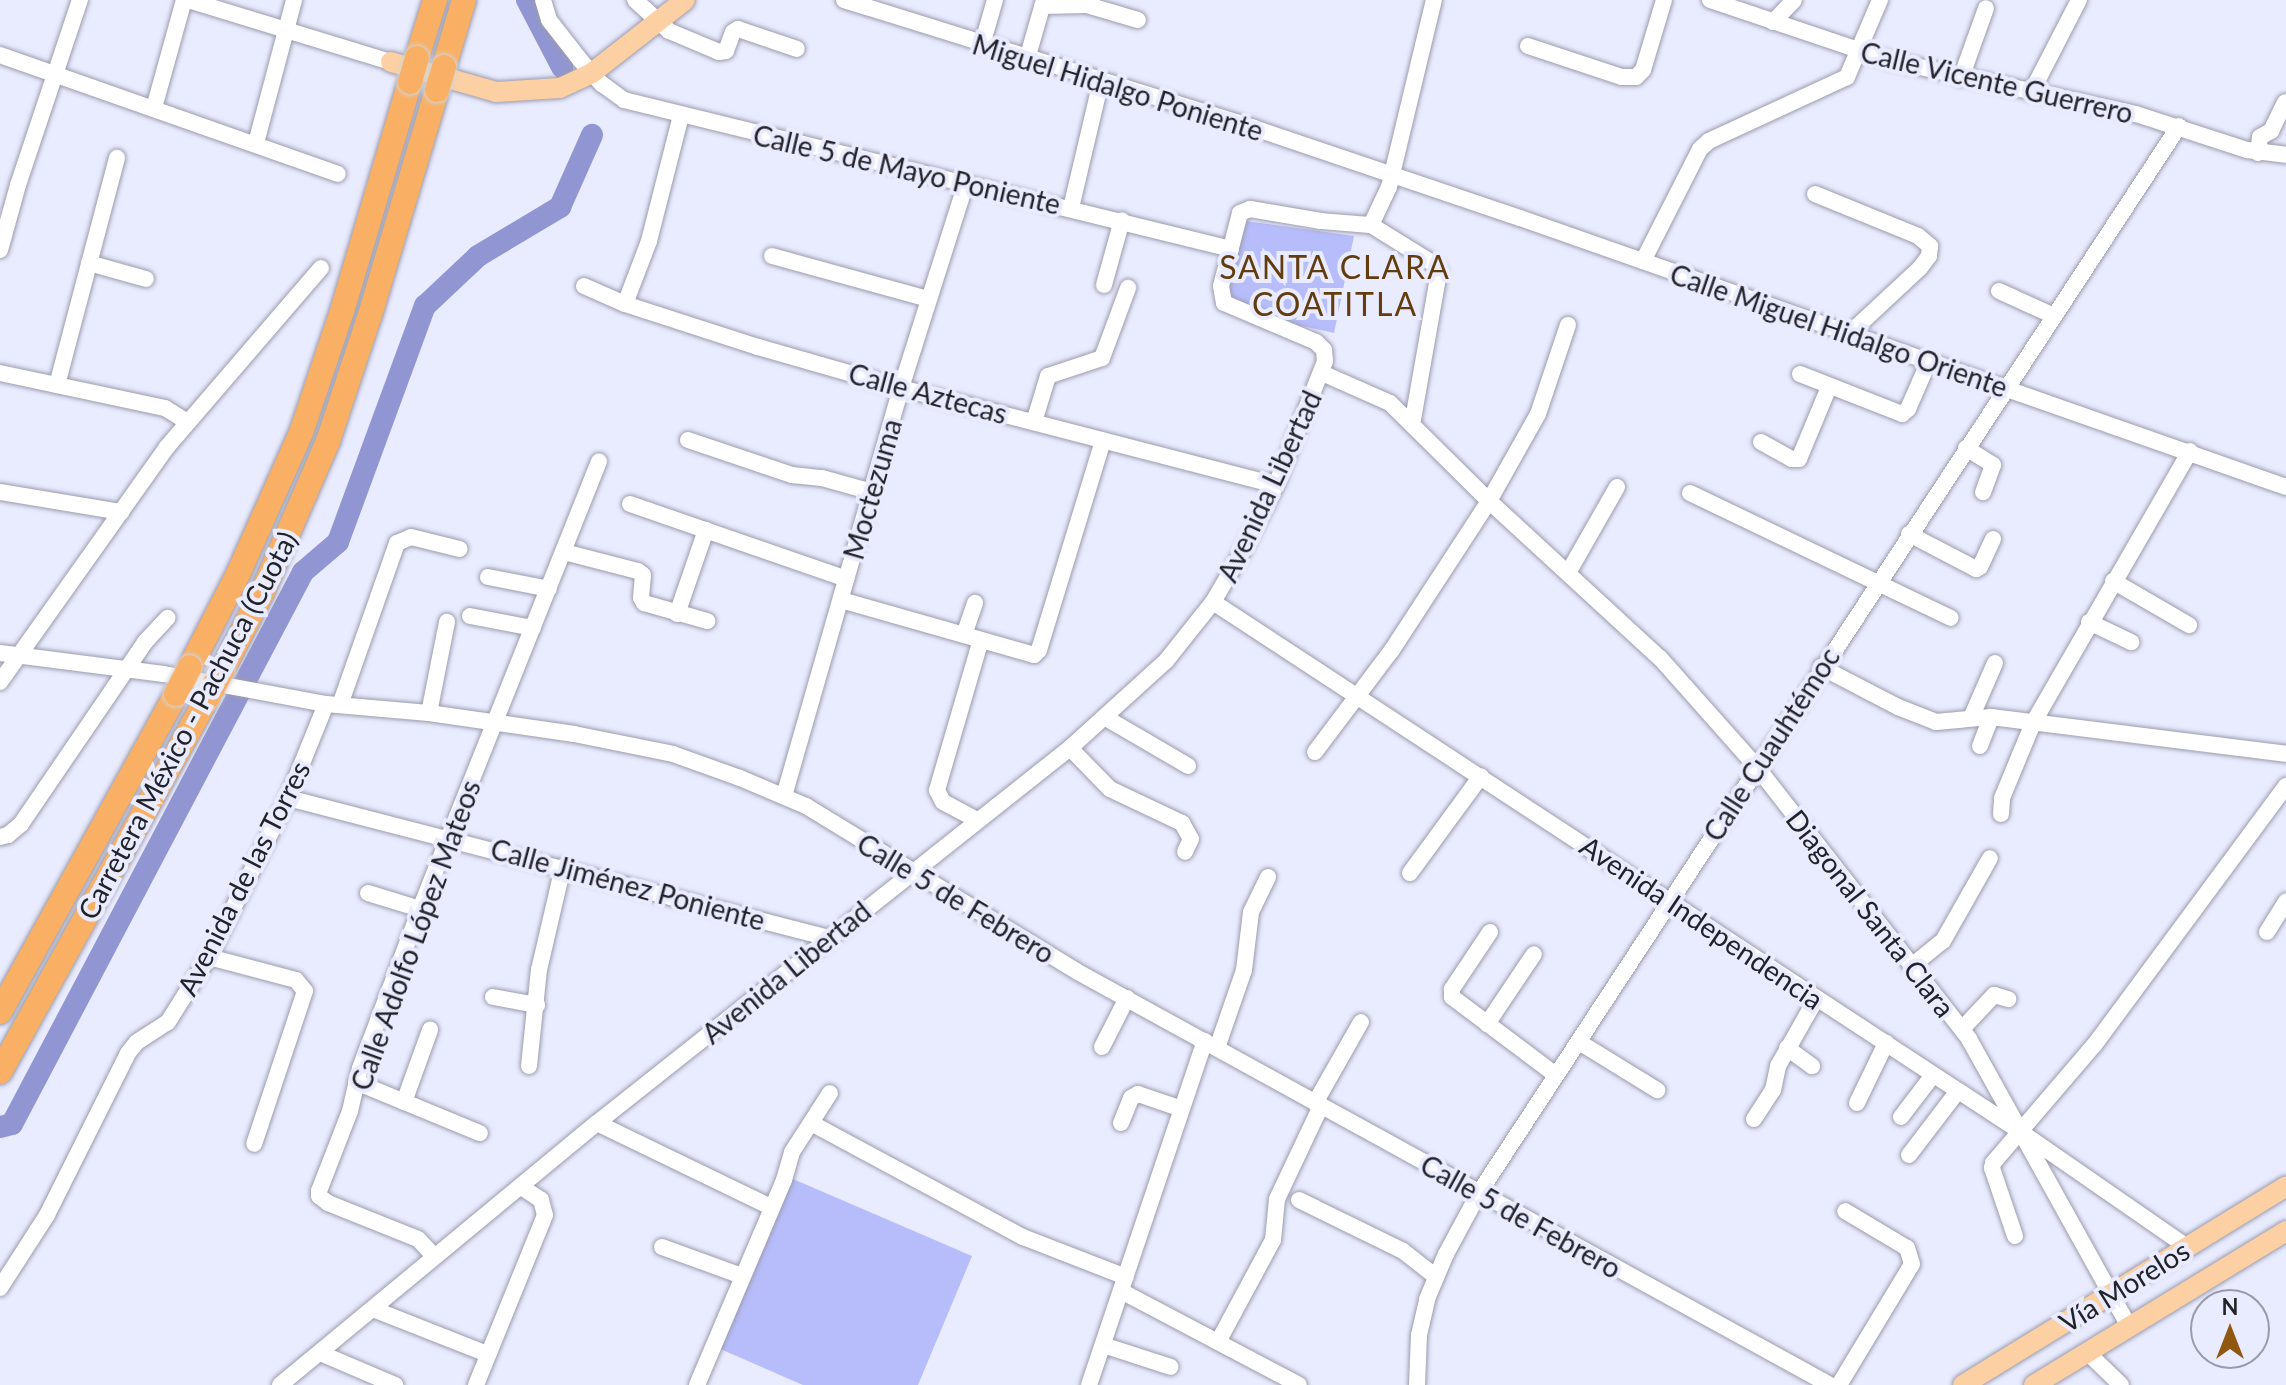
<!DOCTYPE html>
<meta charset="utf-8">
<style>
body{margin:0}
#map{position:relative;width:2286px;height:1385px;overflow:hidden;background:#e9ebfe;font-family:Lato,sans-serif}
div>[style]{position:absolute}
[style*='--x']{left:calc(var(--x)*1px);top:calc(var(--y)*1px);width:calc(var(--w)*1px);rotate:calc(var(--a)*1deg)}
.green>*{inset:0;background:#b7bcfb}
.river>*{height:22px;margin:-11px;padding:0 11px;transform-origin:11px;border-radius:11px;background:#9196d3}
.roads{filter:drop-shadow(0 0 2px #9a9cad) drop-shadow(0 0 2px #9a9cad)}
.minor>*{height:16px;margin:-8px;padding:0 8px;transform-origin:8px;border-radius:8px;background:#fff}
.major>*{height:20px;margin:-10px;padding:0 10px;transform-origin:10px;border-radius:10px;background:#fcd0a2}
.highway>*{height:24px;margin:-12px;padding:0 12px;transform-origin:12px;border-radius:12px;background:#fab064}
.bridges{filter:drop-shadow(0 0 2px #d3d3d4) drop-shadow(0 0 2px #d3d3d4)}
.highway-bridge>*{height:24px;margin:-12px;padding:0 12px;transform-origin:12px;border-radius:12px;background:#fab064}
span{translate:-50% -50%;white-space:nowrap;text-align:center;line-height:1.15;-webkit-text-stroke:8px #e9ebfe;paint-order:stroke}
.street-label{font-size:28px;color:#222329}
.quarter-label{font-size:32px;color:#633c0e;letter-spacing:2px}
.north{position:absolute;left:2190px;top:1289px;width:80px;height:80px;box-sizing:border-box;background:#e9ebfe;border:2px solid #999ba9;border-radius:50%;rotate:0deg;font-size:22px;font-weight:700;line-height:32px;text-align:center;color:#222329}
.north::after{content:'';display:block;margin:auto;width:28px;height:36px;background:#905711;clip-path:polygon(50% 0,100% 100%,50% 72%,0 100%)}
</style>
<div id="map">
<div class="green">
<i style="clip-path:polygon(1246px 221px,1354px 236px,1334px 333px,1279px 321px,1232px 301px,1226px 291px)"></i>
<i style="clip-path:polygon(786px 1176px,972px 1256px,918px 1385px,803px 1385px,718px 1348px)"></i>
</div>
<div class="river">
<i style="--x:527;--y:0;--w:76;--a:62.4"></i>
<i style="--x:0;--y:1127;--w:12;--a:-14"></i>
<i style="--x:12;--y:1124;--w:624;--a:-62.2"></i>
<i style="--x:303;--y:572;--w:46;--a:-40.6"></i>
<i style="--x:338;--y:542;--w:252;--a:-69.8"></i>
<i style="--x:425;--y:306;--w:73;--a:-43.3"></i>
<i style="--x:478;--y:256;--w:96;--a:-30.9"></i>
<i style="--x:560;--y:207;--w:79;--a:-66"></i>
</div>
<div class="roads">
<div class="minor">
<i style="--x:188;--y:0;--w:212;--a:17"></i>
<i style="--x:543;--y:0;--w:21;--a:73"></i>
<i style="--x:549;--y:20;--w:52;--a:52"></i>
<i style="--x:581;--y:61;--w:31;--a:48"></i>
<i style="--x:602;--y:84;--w:27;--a:36"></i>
<i style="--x:624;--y:100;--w:625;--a:13.79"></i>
<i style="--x:635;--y:0;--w:46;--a:42.4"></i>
<i style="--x:669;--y:31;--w:54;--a:22.8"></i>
<i style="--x:719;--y:52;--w:7;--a:-8"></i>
<i style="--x:726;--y:51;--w:20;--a:-70"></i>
<i style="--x:733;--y:32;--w:6;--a:-31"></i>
<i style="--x:738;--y:29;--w:62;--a:18.7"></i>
<i style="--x:844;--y:0;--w:430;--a:17.3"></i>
<i style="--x:1254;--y:128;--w:281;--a:18.7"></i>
<i style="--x:1520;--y:218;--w:812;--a:19.35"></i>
<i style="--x:1710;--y:0;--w:188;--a:18.6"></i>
<i style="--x:1888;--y:60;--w:254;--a:12.3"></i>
<i style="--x:2136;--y:114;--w:117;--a:18"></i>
<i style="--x:2247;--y:150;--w:39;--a:7"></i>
<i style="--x:1042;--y:6;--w:45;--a:-1.3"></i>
<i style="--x:1087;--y:5;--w:53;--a:16.4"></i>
<i style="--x:1773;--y:22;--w:30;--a:-46"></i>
<i style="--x:982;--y:45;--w:47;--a:-73.9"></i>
<i style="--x:1528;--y:46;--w:99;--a:18.3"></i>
<i style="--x:1622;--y:77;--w:14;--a:0"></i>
<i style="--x:1636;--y:77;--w:10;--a:-45"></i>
<i style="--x:1643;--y:70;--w:73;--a:-73.3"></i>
<i style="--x:0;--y:55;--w:358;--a:19.4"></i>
<i style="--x:1027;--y:59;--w:61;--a:-73.9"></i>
<i style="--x:1961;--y:78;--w:74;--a:-70.3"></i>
<i style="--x:2031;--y:93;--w:105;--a:-62.7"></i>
<i style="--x:154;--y:108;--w:112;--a:-74.5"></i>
<i style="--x:256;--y:143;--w:148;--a:-75.1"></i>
<i style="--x:2258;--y:153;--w:16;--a:-83"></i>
<i style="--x:2260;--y:137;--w:13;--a:-29"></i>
<i style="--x:2271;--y:131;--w:32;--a:-64"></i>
<i style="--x:1815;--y:194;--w:111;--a:22.2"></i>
<i style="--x:1918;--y:236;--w:16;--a:40"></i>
<i style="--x:1930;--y:246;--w:10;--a:96"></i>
<i style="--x:1929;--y:256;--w:15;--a:127"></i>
<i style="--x:1920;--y:268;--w:97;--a:137.1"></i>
<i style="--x:1071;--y:208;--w:130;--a:-76.7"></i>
<i style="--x:1371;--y:225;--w:74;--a:31.8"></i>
<i style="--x:1434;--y:264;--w:9;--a:58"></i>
<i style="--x:1439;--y:272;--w:155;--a:100"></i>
<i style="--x:1371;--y:225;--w:42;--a:-64.7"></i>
<i style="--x:1389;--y:187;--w:192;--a:-76.5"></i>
<i style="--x:0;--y:250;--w:67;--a:-74.5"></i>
<i style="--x:18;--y:185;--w:195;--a:-71.5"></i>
<i style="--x:772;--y:256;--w:162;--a:15.4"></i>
<i style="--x:1643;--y:261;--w:126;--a:-63"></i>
<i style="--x:1700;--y:149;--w:12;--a:-42"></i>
<i style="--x:1709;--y:141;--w:152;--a:-24.9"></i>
<i style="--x:1847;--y:77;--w:84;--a:-66.8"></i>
<i style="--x:89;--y:263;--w:59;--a:15.7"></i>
<i style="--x:1104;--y:285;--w:67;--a:-74.5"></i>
<i style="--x:584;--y:286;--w:45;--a:23.7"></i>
<i style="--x:625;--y:304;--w:140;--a:17.9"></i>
<i style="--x:758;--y:347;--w:149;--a:16"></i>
<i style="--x:901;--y:388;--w:387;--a:14.5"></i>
<i style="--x:1999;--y:291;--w:60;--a:24.4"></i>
<i style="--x:625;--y:304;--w:67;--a:-69.1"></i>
<i style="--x:649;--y:241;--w:130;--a:-75.7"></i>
<i style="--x:0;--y:373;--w:169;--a:12"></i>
<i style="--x:165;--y:408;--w:26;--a:32"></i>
<i style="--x:1322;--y:373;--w:74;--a:23.8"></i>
<i style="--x:1390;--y:403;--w:139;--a:44.7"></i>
<i style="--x:1489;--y:501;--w:232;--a:42.6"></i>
<i style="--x:1660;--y:658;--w:144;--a:48.4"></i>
<i style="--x:1756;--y:766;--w:346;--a:52"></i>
<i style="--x:1969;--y:1039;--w:329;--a:60.9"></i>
<i style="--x:1800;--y:374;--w:110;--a:21.4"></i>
<i style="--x:1902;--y:414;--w:8;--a:-40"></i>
<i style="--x:1908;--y:409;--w:52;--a:-66.4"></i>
<i style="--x:57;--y:385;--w:235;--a:-75.2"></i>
<i style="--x:1034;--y:422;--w:48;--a:-73.1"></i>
<i style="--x:1048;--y:376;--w:57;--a:-18.4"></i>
<i style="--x:1102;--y:358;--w:75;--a:-69.6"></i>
<i style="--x:688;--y:440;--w:110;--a:18.6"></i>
<i style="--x:792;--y:475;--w:30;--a:6"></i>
<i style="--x:822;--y:478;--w:52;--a:15.6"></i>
<i style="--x:1761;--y:442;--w:35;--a:29"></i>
<i style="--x:1792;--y:459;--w:7;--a:0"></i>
<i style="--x:1799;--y:459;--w:78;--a:-67.4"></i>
<i style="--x:1966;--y:448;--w:32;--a:32"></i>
<i style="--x:1993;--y:465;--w:29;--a:110"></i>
<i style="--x:0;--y:492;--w:123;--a:9.4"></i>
<i style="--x:1690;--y:493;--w:289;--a:25.6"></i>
<i style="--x:630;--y:504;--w:229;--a:19.1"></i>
<i style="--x:1909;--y:534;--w:76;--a:27.6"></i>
<i style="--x:1976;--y:569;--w:4;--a:-27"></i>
<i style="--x:1980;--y:567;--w:31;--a:-65"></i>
<i style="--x:564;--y:552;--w:76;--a:14.4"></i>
<i style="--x:638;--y:571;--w:6;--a:39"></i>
<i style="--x:643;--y:575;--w:23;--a:95"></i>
<i style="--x:641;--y:598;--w:6;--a:59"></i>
<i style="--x:644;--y:603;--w:66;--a:15.9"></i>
<i style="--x:1568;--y:573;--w:99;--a:-60.3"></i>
<i style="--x:488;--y:577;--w:62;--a:11.1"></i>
<i style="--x:2113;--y:581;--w:88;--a:30.1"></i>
<i style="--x:841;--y:600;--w:201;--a:15.9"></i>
<i style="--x:1034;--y:655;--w:7;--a:-45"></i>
<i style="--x:1039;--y:650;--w:219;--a:-73"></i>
<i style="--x:1213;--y:602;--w:966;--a:33.26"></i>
<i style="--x:2021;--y:1132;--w:202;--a:34.7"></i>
<i style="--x:677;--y:614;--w:89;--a:-71"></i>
<i style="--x:470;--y:616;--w:64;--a:10.8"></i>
<i style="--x:2089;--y:622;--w:47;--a:25.5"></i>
<i style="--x:964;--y:635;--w:34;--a:-71"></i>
<i style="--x:0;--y:653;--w:165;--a:7.3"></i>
<i style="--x:164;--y:674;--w:165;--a:10.5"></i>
<i style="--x:326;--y:704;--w:103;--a:5"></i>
<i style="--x:429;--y:713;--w:147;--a:8.2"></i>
<i style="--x:574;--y:734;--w:101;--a:11.4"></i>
<i style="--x:673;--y:754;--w:71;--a:19.7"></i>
<i style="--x:740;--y:778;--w:72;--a:23"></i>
<i style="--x:806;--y:806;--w:316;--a:31.4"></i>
<i style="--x:1076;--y:971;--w:860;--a:28.77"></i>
<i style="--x:1821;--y:667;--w:87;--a:27.5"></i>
<i style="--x:1898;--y:707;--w:41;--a:21.5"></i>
<i style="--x:1936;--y:722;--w:55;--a:-5.2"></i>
<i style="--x:1991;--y:717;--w:297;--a:7.1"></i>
<i style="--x:0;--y:682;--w:288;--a:-54.6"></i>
<i style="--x:167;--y:447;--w:236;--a:-49.3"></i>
<i style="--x:340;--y:705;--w:172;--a:-70.6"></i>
<i style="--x:397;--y:543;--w:15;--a:-23"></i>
<i style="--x:411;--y:537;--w:50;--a:13.8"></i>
<i style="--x:429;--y:713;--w:93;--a:-78.8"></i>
<i style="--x:1106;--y:718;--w:95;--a:30.3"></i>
<i style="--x:1971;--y:718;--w:60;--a:-66.4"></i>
<i style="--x:1980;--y:746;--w:31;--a:-69"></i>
<i style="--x:1070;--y:748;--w:57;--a:45.7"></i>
<i style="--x:1110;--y:789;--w:80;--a:25.3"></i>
<i style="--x:1182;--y:823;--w:18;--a:61"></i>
<i style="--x:1191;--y:839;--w:14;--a:115"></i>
<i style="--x:1315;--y:752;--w:128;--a:-53"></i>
<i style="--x:1392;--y:650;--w:178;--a:-56.9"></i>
<i style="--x:1489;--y:501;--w:100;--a:-60.6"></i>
<i style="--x:1538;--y:414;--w:94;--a:-71.4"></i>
<i style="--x:784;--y:796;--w:424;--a:-74"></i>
<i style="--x:901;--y:388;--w:215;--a:-72.4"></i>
<i style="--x:288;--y:798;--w:559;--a:14.51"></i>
<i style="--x:2001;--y:814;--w:16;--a:-86"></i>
<i style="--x:2002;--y:798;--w:81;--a:-67.5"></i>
<i style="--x:2033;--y:723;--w:314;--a:-60"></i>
<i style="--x:977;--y:820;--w:38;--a:-152"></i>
<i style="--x:943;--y:802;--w:13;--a:-117"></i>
<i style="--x:937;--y:790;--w:156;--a:-73.7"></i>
<i style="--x:0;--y:837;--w:8;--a:-14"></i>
<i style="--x:8;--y:835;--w:17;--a:-40"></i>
<i style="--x:21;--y:824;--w:220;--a:-55.7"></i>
<i style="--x:145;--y:642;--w:33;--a:-47"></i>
<i style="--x:1410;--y:873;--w:120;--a:-53.8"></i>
<i style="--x:368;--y:893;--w:54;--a:17.1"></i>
<i style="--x:1490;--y:932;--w:69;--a:123.7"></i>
<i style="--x:1452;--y:989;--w:8;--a:90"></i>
<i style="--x:1452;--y:997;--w:130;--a:36.9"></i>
<i style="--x:2267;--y:932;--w:36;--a:-58"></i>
<i style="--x:209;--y:957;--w:90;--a:14.8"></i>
<i style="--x:296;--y:980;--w:14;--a:51"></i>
<i style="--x:305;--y:991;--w:161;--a:108.4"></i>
<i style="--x:1913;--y:965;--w:38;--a:-39"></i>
<i style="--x:1943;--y:941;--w:95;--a:-60.5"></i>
<i style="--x:493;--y:997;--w:45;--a:10.3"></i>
<i style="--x:1487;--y:1024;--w:84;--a:-56.1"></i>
<i style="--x:1962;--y:1029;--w:47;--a:-46.7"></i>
<i style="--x:1994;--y:995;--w:15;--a:16"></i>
<i style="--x:1579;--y:1042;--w:92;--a:31.6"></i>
<i style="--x:1102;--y:1047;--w:55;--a:-63"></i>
<i style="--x:1217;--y:1048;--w:83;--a:-70.9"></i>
<i style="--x:1244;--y:970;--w:58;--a:-83.1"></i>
<i style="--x:1251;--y:912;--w:39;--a:-64"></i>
<i style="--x:1787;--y:1048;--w:31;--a:36"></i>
<i style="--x:529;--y:1066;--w:97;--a:-84.1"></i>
<i style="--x:539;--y:970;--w:106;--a:-76.9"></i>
<i style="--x:356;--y:1082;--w:134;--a:22.4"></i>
<i style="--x:404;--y:1102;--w:77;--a:-70.1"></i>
<i style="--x:1315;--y:1103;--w:93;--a:-60.4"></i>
<i style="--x:1857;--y:1103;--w:67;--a:-64.2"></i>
<i style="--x:1901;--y:1117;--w:53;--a:-52.7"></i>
<i style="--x:1754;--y:1119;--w:35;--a:-57"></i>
<i style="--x:1773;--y:1090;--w:25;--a:-78"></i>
<i style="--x:1778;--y:1066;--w:77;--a:-60.4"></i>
<i style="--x:597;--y:1123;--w:193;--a:25.8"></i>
<i style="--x:811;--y:1123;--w:241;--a:28.3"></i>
<i style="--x:1023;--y:1237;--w:110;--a:21.2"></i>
<i style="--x:1121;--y:1123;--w:27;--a:-68"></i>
<i style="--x:1131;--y:1098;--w:8;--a:-30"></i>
<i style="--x:1138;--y:1094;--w:46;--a:18.8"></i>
<i style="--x:1909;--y:1155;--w:81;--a:-52.6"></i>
<i style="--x:1299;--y:1200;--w:116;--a:26.1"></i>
<i style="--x:1403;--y:1251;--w:41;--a:38"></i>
<i style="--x:2015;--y:1236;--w:72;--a:-108.7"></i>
<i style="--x:1992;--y:1168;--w:5;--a:-79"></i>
<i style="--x:1993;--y:1163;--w:157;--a:-49.4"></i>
<i style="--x:2095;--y:1044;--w:321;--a:-53.5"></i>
<i style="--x:662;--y:1247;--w:85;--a:19.9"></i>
<i style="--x:434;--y:1256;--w:23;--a:-133"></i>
<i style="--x:418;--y:1239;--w:97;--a:-158.2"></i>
<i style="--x:328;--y:1203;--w:11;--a:-142"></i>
<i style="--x:319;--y:1196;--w:5;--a:-90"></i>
<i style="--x:319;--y:1191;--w:86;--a:-68.8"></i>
<i style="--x:350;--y:1111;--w:44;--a:-76.9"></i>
<i style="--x:360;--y:1068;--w:170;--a:-69.3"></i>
<i style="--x:420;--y:909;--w:482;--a:-68.2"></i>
<i style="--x:0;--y:1288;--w:87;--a:-57.2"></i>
<i style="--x:47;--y:1215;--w:181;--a:-63.4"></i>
<i style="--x:128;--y:1053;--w:14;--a:-51"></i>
<i style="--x:137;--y:1042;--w:37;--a:-33"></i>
<i style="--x:168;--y:1022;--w:77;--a:-57.8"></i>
<i style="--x:209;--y:957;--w:178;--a:-63.6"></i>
<i style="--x:288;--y:798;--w:101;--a:-68"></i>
<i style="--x:1121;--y:1291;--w:201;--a:27.8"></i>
<i style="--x:373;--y:1309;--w:123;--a:21.5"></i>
<i style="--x:1218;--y:1342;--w:116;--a:-61.7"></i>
<i style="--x:1273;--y:1240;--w:41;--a:-84.4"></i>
<i style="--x:1277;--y:1199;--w:103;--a:-64.7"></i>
<i style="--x:1103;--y:1345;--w:71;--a:17.9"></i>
<i style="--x:2087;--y:1352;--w:47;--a:44.1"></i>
<i style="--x:320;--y:1353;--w:82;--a:23.1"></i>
<i style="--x:280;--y:1385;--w:411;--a:-39.6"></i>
<i style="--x:597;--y:1123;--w:604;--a:-38.41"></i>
<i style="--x:1070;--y:748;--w:130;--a:-42.2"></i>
<i style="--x:1166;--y:661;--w:75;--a:-51.5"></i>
<i style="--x:1213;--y:602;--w:64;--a:-59.8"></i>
<i style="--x:1245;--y:547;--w:69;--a:-63.4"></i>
<i style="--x:1276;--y:485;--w:133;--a:-68.4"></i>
<i style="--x:1325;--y:361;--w:11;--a:-95"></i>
<i style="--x:1324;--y:350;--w:11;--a:-135"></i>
<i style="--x:1316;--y:342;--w:100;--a:-157"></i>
<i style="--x:1224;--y:303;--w:17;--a:-100"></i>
<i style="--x:1221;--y:286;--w:75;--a:-75.4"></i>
<i style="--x:1240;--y:213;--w:11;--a:-22"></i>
<i style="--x:1250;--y:209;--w:72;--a:9.6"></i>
<i style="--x:1321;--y:221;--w:50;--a:4.6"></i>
<i style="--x:476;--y:1385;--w:183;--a:-67.9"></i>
<i style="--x:545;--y:1215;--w:16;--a:-105"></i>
<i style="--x:541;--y:1200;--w:25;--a:-146"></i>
<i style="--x:697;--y:1385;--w:223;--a:-67"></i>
<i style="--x:784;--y:1180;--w:29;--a:-74"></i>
<i style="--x:792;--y:1152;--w:70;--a:-57.2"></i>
<i style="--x:1089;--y:1385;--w:363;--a:-71.4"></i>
<i style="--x:1417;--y:1385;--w:50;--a:-87.7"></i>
<i style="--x:1419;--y:1335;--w:37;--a:-77"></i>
<i style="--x:1427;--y:1299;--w:49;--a:-67.1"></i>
<i style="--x:1446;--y:1254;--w:69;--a:-61.6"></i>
<i style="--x:1479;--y:1193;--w:1276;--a:-56.73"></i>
<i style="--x:1839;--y:1385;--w:141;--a:-58.9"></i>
<i style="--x:1912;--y:1264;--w:17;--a:-107"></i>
<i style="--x:1907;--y:1248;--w:72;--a:-149.2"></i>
</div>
<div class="major">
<i style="--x:391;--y:62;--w:109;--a:15.9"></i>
<i style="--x:496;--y:92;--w:64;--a:-3.6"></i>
<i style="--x:560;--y:88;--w:35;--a:-25"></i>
<i style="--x:592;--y:73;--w:118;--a:-38.1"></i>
<i style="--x:1963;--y:1385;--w:379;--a:-31.6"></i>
<i style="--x:2034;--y:1385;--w:295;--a:-31.4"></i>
</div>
<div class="highway">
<i style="--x:417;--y:58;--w:61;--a:-72.8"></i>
<i style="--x:444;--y:67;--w:70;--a:-73.4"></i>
<i style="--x:190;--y:667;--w:107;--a:-62.7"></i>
<i style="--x:239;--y:572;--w:152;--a:-66"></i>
<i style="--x:301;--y:433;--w:132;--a:-71.4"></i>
<i style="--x:343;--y:308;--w:236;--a:-73.5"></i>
<i style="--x:222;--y:671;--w:88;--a:-62.9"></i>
<i style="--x:262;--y:593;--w:166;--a:-66.5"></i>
<i style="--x:328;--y:441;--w:133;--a:-71.6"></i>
<i style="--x:370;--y:315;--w:235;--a:-73.4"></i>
<i style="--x:0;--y:1012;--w:363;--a:-61"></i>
<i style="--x:0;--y:1072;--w:429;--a:-61"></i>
</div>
</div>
<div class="bridges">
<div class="highway-bridge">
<i style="--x:410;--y:82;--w:25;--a:-74"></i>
<i style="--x:437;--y:90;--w:24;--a:-73"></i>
<i style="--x:176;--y:694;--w:30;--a:-63"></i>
<i style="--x:208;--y:697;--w:30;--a:-62"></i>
</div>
</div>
<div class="street-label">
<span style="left:1997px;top:82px;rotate:13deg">Calle Vicente Guerrero</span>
<span style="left:1118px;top:87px;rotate:17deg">Miguel Hidalgo Poniente</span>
<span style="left:907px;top:169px;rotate:13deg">Calle 5 de Mayo Poniente</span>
<span style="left:1839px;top:330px;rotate:19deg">Calle Miguel Hidalgo Oriente</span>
<span style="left:928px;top:393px;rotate:15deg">Calle Aztecas</span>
<span style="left:1269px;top:486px;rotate:-65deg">Avenida Libertad</span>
<span style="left:872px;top:489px;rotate:-74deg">Moctezuma</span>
<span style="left:187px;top:725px;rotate:-62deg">Carretera México - Pachuca (Cuota)</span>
<span style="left:1771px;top:744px;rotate:-57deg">Calle Cuauhtémoc</span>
<span style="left:243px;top:878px;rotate:-63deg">Avenida de las Torres</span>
<span style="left:628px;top:884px;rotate:15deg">Calle Jiménez Poniente</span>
<span style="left:956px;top:898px;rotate:31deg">Calle 5 de Febrero</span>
<span style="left:1871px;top:913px;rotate:52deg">Diagonal Santa Clara</span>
<span style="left:1702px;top:922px;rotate:34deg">Avenida Independencia</span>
<span style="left:415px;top:935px;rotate:-70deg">Calle Adolfo López Mateos</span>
<span style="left:786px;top:972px;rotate:-39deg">Avenida Libertad</span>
<span style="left:1521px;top:1216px;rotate:29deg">Calle 5 de Febrero</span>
<span style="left:2124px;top:1286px;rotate:-32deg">Vía Morelos</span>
</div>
<div class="quarter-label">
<span style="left:1335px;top:286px">SANTA CLARA<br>COATITLA</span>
</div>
<div class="north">N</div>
</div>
